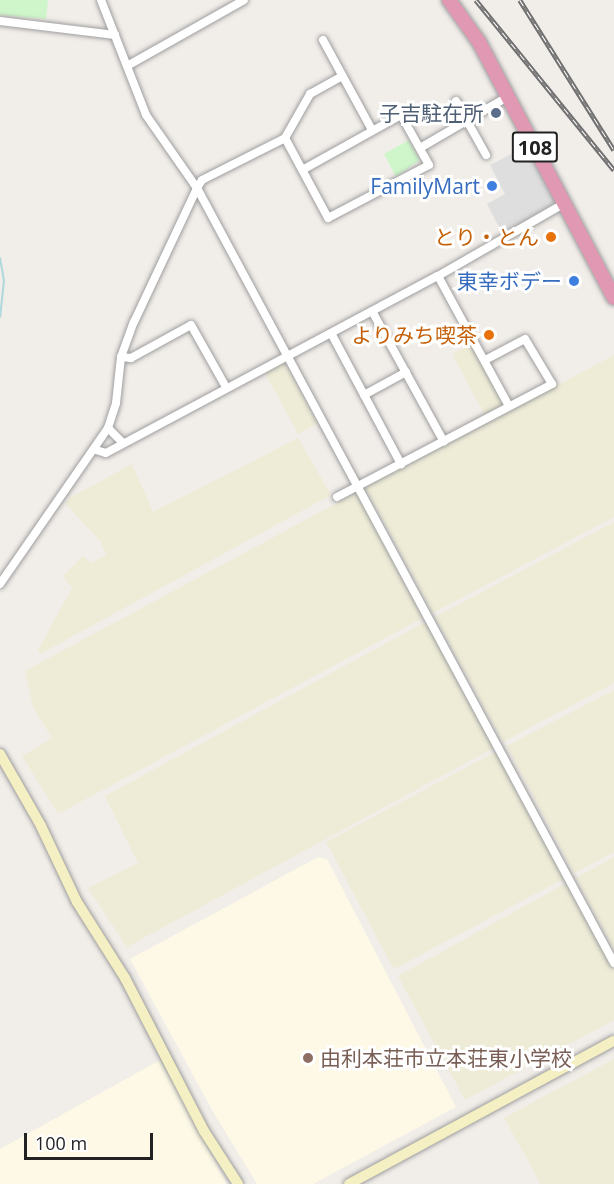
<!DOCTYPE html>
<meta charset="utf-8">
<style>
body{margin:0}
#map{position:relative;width:614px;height:1184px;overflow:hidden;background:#f1ede9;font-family:"Open Sans","Noto Sans JP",sans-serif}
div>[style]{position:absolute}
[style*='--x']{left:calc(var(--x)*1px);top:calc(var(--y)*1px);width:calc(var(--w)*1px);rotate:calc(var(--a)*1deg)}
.education>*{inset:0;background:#fdf9e6}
.farmland>*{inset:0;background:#eeecd7;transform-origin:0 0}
.park>*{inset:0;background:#cff6cb}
.parking>*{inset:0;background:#dedede}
.stream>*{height:2px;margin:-1px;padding:0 1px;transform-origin:1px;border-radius:1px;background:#aed8db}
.roads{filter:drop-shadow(0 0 2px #9f9f9f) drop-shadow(0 0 2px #9f9f9f)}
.street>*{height:8px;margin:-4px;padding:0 4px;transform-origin:4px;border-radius:4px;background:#fff}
.secondary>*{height:10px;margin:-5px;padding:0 5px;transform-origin:5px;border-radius:5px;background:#f5f0c3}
.highway>*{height:14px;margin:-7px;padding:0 7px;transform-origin:7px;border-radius:7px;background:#e198b2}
.rail>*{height:4.5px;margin-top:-2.25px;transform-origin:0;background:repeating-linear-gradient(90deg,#fff 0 7px,#707070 0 14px);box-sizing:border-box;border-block:2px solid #707070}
.dots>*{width:16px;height:16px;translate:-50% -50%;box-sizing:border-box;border:3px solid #fff;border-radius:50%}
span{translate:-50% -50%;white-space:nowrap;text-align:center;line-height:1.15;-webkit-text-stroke:6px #fff;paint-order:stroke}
.shield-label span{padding:2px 4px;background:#fff;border:2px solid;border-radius:4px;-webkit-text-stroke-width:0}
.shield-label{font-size:20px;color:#222;font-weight:700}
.service-label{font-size:21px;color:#4e5e75}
.right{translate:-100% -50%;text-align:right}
.shop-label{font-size:21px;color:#366cbe}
.food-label{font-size:21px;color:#c56008}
.education-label{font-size:21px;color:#785e54}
.left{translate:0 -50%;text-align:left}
.scale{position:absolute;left:24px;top:1133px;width:129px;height:27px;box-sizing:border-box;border:3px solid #222;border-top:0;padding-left:8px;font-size:18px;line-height:21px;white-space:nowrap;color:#222;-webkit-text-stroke:4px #fff;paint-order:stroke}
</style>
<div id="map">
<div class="education">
<i style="clip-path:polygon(318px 857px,327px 859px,456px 1107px,313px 1184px,257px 1184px,212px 1110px,130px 959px)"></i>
<i style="clip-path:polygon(160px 1060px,227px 1184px,0 1184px,0 1149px)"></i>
</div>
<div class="farmland">
<i style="clip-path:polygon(471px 343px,503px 401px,501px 406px,485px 415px,452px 354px)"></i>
<i style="clip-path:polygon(614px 355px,614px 517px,433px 613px,365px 487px)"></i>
<i style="left:284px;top:362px;width:70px;height:22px;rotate:61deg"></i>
<i style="clip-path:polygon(298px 438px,331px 495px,40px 654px,38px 650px,72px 588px,63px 576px,83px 556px,91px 563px,106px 555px,101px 542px,65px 503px,70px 498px,132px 464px,153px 512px)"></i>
<i style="clip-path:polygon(361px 490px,428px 615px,58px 814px,22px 756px,52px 738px,33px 707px,25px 671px)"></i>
<i style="clip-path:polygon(614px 522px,614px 683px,503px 742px,435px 617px)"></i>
<i style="clip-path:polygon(429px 620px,497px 746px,127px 947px,88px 888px,138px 863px,105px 796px)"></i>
<i style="clip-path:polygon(614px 690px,614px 852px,574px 873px,507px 746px)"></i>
<i style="left:501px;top:749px;width:144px;height:198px;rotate:62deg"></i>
<i style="clip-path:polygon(614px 857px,614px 949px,576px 878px)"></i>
<i style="clip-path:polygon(570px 881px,614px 960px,614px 1020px,465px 1100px,398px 976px)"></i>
<i style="clip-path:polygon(614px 1059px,614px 1184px,541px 1184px,504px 1118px)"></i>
</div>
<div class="park">
<i style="clip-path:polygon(0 0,48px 0,46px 19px,0 15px)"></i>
<i style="clip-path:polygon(409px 140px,420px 160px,396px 177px,384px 154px)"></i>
</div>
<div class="parking">
<i style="clip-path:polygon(527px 146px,558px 204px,502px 233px,487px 204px,505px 194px,490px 165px)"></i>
</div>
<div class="stream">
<i style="--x:0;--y:258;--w:22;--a:80"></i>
<i style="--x:4;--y:280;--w:37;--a:96"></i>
</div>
<div class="roads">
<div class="street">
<i style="--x:101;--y:0;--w:123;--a:68.6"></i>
<i style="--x:146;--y:115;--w:89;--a:55.1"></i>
<i style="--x:197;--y:188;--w:880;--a:61.72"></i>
<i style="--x:0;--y:21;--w:116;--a:6.9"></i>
<i style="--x:323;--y:40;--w:102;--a:61.4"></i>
<i style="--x:127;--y:66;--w:134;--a:-29.4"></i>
<i style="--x:456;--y:101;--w:62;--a:60.9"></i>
<i style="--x:285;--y:138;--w:91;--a:61.7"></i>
<i style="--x:328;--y:218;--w:114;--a:-27.7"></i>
<i style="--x:429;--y:165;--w:57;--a:-119.2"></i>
<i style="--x:401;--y:115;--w:113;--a:150.9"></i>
<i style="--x:420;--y:148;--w:103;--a:-30.3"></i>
<i style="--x:438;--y:276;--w:148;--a:61.4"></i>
<i style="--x:372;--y:311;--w:149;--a:61.2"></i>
<i style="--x:331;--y:333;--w:149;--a:61.9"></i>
<i style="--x:121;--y:357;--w:10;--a:6"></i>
<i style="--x:131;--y:358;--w:68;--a:-28.8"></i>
<i style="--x:191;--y:325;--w:71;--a:60.6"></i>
<i style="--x:364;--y:395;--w:48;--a:-28.7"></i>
<i style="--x:108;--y:428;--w:21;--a:45"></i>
<i style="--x:96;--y:450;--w:10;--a:17"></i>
<i style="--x:106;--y:453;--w:376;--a:-28.1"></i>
<i style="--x:438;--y:276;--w:144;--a:-29.9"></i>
<i style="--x:337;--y:497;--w:243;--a:-27.7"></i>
<i style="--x:552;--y:384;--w:52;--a:-121"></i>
<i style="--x:525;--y:339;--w:45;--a:152.3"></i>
<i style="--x:0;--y:584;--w:190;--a:-55.3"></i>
<i style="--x:108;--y:428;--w:26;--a:-72"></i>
<i style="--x:116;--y:403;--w:46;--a:-83.8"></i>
<i style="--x:121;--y:357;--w:37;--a:-70"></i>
<i style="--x:134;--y:322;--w:148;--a:-64.8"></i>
<i style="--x:197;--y:188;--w:9;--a:-58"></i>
<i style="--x:202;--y:180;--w:93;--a:-26.8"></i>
<i style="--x:285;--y:138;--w:51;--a:-60.4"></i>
<i style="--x:310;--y:94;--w:37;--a:-29"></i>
</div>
<div class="secondary">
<i style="--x:0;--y:754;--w:83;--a:60.3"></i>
<i style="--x:41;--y:826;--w:84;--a:64.7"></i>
<i style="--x:77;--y:902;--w:90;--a:57.7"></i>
<i style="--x:125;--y:978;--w:172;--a:62.7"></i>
<i style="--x:204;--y:1131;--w:63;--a:57.3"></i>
<i style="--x:349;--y:1184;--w:301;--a:-28.4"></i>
</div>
<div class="highway">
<i style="--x:449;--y:0;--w:52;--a:54.5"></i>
<i style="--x:479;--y:42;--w:289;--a:62.2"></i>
</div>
</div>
<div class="rail">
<i style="--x:476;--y:0;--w:219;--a:50.9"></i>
<i style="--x:520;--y:0;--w:177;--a:57.9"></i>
</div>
<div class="dots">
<i style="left:496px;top:113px;background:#5c6f8a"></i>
<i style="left:492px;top:186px;background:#3f7fe0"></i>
<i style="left:551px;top:237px;background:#e8710a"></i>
<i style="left:574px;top:281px;background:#3f7fe0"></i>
<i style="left:489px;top:335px;background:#e8710a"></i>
<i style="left:308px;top:1058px;background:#8d6e63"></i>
</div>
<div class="shield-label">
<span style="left:535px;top:147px">108</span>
</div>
<div class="service-label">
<span class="right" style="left:484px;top:113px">子吉駐在所</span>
</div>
<div class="shop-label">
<span class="right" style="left:480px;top:186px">FamilyMart</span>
<span class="right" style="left:562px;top:281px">東幸ボデー</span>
</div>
<div class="food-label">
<span class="right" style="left:539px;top:237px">とり・とん</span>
<span class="right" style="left:477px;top:335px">よりみち喫茶</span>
</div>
<div class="education-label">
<span class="left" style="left:320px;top:1058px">由利本荘市立本荘東小学校</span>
</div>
<div class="scale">100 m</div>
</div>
